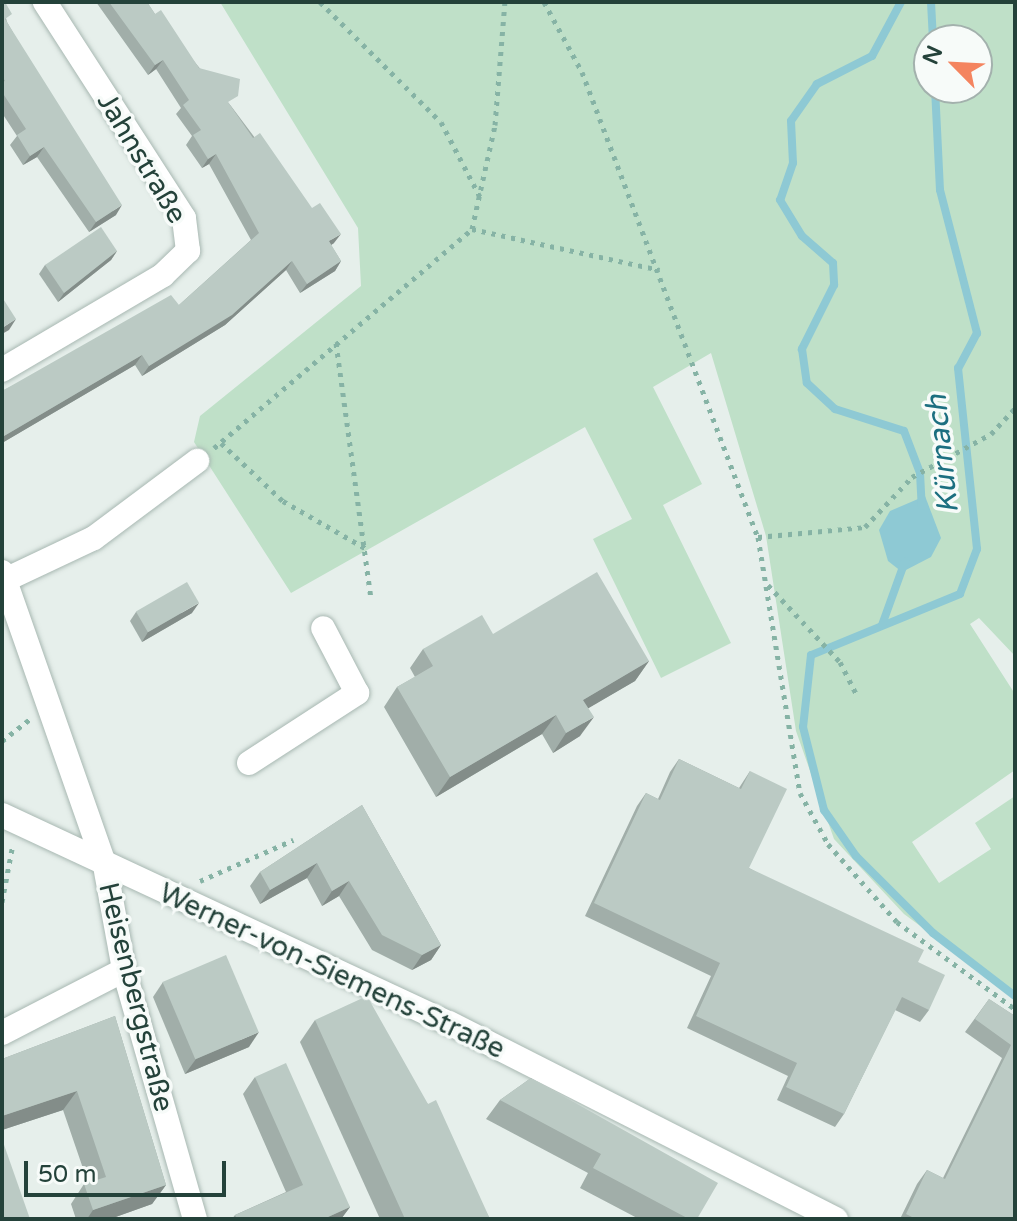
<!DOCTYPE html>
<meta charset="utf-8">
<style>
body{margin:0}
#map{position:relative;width:1017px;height:1221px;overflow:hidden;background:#e6efeb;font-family:"Varela Round",sans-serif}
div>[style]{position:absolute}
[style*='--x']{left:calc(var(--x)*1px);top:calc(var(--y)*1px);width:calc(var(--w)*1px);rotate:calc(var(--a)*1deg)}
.green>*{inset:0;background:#bfe0c8}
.water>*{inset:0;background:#8ec9d4}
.stream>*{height:8px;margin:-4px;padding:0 4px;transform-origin:4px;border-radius:4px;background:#8ec9d4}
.path>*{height:5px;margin-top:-2.5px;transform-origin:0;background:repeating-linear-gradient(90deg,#86b3a5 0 4px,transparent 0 10px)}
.roads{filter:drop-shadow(0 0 2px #a8b8b2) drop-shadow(0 0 2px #a8b8b2)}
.minor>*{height:24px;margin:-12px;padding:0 12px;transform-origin:12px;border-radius:12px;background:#fff}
.wall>*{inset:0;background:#a1aea9}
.shaded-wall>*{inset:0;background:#838d89}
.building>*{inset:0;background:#bbcac4;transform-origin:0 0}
span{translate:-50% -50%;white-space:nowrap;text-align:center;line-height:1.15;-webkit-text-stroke:7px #f7fbf9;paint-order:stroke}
.street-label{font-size:28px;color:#24423a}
.water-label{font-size:30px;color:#1c6f80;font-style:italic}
.frame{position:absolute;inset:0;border:4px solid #24423a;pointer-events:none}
.north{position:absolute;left:913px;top:24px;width:80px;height:80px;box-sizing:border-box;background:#f7fbf9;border:2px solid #a3b1ad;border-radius:50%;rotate:294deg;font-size:22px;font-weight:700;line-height:32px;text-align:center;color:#24423a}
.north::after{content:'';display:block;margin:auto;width:28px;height:36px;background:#f4845f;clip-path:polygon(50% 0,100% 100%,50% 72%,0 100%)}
.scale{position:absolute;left:24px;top:1161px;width:202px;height:36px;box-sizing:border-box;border:4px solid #24423a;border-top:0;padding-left:10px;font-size:24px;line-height:28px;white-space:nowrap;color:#24423a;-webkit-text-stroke:6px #f7fbf9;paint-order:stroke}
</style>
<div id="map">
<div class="green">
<i style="clip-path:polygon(evenodd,220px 2px,1015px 2px,1015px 656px,979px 618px,970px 624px,1015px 694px,1015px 770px,912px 842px,939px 883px,991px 849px,975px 823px,1015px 796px,1015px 996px,904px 914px,834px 839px,796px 731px,766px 536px,711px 353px,653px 387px,702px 484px,663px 505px,731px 643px,661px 678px,593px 539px,632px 519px,585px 427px,291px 593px,194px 442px,200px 416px,361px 286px,358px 228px,220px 2px,929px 40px,977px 40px,977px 88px,929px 88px,929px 40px)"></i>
</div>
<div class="water">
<i style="clip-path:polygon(925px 496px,941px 538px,931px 557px,902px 572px,888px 561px,879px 530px,890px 511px)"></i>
</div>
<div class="stream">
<i style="--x:901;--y:2;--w:61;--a:118.2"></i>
<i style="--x:872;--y:56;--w:62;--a:153"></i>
<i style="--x:817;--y:84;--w:45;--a:125.1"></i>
<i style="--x:791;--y:121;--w:42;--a:87.3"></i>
<i style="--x:793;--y:163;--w:39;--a:109"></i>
<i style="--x:780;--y:200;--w:42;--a:58.6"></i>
<i style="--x:802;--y:236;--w:41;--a:41.1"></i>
<i style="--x:833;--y:263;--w:22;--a:87"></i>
<i style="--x:834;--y:285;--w:72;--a:116.6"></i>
<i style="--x:802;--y:349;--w:34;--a:82"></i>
<i style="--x:807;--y:383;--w:38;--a:43"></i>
<i style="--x:835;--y:409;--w:72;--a:17.7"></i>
<i style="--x:904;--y:431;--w:45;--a:69.1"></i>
<i style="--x:920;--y:473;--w:33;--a:87"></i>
<i style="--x:931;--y:2;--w:38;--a:87"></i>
<i style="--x:935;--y:88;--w:102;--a:87.2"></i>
<i style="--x:940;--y:190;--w:148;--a:75.5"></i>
<i style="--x:977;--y:333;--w:40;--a:118"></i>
<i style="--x:958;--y:368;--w:182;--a:84"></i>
<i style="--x:977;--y:549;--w:48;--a:110.7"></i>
<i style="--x:960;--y:594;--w:161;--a:157.7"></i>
<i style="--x:811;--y:655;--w:72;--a:96.3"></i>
<i style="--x:803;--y:727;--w:86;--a:75.8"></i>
<i style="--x:824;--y:810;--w:56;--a:55.2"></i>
<i style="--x:856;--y:856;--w:109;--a:45"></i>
<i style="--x:933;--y:933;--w:103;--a:37.5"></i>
<i style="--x:882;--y:625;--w:68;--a:-70.2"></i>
</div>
<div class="path">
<i style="--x:320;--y:2;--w:170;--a:44.8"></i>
<i style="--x:441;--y:122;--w:85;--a:62.5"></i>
<i style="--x:544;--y:2;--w:80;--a:61.5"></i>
<i style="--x:582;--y:72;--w:497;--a:69.3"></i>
<i style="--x:758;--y:537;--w:259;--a:80.7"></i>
<i style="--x:800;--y:793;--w:58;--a:61.2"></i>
<i style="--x:828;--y:844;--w:104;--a:48.5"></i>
<i style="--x:897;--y:922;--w:147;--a:36.4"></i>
<i style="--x:472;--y:229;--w:107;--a:-77.5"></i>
<i style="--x:495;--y:125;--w:123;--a:-85.4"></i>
<i style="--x:336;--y:343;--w:258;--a:82.2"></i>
<i style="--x:221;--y:443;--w:85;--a:43.1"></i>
<i style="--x:283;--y:501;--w:95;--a:29.8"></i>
<i style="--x:214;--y:448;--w:338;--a:-40.3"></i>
<i style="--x:472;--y:229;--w:192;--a:12.3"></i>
<i style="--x:758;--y:537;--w:107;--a:-5.3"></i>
<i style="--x:865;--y:527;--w:69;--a:-46.8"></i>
<i style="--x:912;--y:477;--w:90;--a:-28.6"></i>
<i style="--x:991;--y:434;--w:35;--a:-47"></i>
<i style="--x:768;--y:585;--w:105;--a:46.9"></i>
<i style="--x:840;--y:662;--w:38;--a:63"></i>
<i style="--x:2;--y:741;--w:36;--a:-38"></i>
<i style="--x:200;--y:881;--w:102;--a:-23.8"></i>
<i style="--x:2;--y:902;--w:59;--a:-79.3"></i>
</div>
<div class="roads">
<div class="minor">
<i style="--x:2;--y:370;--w:187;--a:-30.5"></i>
<i style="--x:163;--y:275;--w:35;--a:-44"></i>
<i style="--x:188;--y:251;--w:33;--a:-97"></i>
<i style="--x:184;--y:218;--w:257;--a:-122.8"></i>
<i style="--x:2;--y:572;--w:312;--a:70.7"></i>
<i style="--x:105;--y:866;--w:106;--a:79.6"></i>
<i style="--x:124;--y:970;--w:259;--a:74.1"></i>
<i style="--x:5;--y:580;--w:98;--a:-25.3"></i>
<i style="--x:94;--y:538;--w:129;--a:-36.8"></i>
<i style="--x:249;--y:763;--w:129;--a:-32.9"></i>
<i style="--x:357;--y:693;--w:73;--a:-117.6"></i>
<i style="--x:2;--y:815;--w:493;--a:25"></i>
<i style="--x:449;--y:1023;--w:434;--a:26.9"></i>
<i style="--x:2;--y:1033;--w:137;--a:-27.3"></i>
</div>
</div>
<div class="wall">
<i style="clip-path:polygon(2px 2px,7px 22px,116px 215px,89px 232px,37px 157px,23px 165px,10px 145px,17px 136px,2px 113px)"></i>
<i style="clip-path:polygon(96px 2px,147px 2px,155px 14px,231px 106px,334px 243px,331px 245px,341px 261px,335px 271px,300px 293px,286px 270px,225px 325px,142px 376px,135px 365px,2px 443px,2px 391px,179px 305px,251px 240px,209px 164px,202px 168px,186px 145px,192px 136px,176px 114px,181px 108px,156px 69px,148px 75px)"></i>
<i style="clip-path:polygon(117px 251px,111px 260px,58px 302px,39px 274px,45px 265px)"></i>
<i style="clip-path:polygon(136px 612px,192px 613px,142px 642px,130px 621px)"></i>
<i style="clip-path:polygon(493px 634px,649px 661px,635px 681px,588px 708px,580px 736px,553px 753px,542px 734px,436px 797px,384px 707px,397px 687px,415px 677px,410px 668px,423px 649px)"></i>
<i style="clip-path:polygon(679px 759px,739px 788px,750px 771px,749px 868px,918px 962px,929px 1010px,920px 1022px,895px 1010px,844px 1114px,835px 1127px,777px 1100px,788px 1076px,687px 1028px,711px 976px,585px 916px,637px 806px,646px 793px,658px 799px,670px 772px)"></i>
<i style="clip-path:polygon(362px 805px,441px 945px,431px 960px,412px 970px,372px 950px,339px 896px,322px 906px,307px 878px,260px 904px,250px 886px,260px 872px)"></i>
<i style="clip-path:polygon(163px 982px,249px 1047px,185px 1074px,153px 997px)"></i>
<i style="clip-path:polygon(989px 999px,1015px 1016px,1015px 1219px,900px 1219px,917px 1184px,927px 1170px,943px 1178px,1002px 1058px,965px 1032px)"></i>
<i style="clip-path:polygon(115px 1016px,166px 1185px,152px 1204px,110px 1219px,76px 1219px,71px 1204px,84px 1184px,88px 1183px,63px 1110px,2px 1130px,2px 1059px)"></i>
<i style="clip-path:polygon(315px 1020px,428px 1104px,490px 1219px,380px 1219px,300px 1042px)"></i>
<i style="clip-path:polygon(255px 1077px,350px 1207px,341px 1219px,232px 1219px,235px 1215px,286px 1192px,243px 1094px)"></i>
<i style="clip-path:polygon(531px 1078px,697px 1219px,639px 1219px,580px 1188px,588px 1173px,486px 1119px,500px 1100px)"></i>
</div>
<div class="shaded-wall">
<i style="clip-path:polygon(163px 60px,156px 69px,148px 75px,155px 65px)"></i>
<i style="clip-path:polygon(44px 147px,37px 157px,23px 165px,30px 156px)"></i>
<i style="clip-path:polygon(216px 154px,209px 164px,202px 168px,208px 159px)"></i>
<i style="clip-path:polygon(122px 205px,116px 215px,89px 232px,96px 222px)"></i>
<i style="clip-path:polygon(341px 234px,334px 243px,322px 251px,329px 241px)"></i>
<i style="clip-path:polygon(117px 251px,111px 260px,58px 302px,64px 293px)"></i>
<i style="clip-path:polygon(292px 261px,286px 270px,225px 325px,142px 376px,149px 366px)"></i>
<i style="clip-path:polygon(341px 261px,335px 271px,300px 293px,307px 284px)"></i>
<i style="clip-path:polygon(16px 319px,9px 330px,2px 334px,2px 328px)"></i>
<i style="clip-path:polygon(142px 355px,135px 365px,2px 443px,2px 439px,4px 436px)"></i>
<i style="clip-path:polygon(199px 603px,192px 613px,142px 642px,148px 632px)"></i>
<i style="clip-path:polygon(649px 661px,635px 681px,570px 719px,583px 700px)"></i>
<i style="clip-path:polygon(556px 715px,542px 734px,436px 797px,450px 777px)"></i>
<i style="clip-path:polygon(594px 717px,580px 736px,553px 753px,566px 733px)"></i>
<i style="clip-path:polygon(317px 863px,307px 878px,260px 904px,270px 890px)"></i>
<i style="clip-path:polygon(349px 881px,339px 896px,322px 906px,332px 891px)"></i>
<i style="clip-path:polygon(441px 945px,431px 960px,412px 970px,422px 955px)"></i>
<i style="clip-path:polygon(259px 1032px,249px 1047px,185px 1074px,196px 1059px)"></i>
<i style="clip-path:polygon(77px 1091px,63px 1110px,2px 1130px,2px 1116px)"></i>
<i style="clip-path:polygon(166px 1185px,152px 1204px,110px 1219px,87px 1219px,93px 1210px)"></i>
<i style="clip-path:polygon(350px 1207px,341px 1219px,327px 1219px,328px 1217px)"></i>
</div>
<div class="building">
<i style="clip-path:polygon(2px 2px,5px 2px,12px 14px,5px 19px,122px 205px,96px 222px,44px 147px,30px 156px,17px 135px,26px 129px,2px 92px,2px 82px,5px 81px,2px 76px)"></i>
<i style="clip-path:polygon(109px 2px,147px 2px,155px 14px,161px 10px,199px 68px,240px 79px,238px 96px,228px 102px,253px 138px,260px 133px,312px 208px,320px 203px,341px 234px,329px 241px,341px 261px,307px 284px,292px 261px,232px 315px,149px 366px,142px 355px,4px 436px,2px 432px,2px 391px,171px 295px,179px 305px,259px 233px,216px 154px,208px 159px,193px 135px,201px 130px,183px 105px,189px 100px,163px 60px,155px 65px)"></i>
<i style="clip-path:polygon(101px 227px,117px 251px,64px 293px,45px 265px)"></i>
<i style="clip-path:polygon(2px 297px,16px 319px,2px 328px)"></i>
<i style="clip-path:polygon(597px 572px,649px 661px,583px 700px,594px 717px,566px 733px,556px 715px,450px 777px,397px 687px,433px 666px,423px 649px,482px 615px,493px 634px)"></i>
<i style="left:187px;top:582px;width:24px;height:59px;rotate:60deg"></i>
<i style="clip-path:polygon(679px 759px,741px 789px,750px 771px,787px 789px,749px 868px,924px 950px,918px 962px,945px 975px,929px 1010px,902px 997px,844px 1114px,786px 1087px,797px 1063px,696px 1016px,720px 963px,594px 903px,646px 793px,660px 800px)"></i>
<i style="clip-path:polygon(362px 805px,441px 945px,422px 955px,382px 935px,349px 881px,332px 891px,317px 863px,270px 890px,260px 872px)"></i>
<i style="left:226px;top:955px;width:84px;height:69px;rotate:67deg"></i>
<i style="clip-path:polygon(367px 996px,428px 1104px,436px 1100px,490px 1219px,405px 1219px,315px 1020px)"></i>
<i style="clip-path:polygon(989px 999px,1015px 1016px,1015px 1219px,916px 1219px,906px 1214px,927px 1170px,945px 1179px,1011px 1045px,975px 1019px)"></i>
<i style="clip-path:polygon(115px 1016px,166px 1185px,93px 1210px,84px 1184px,106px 1177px,77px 1091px,2px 1116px,2px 1059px)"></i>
<i style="clip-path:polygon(286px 1063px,350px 1207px,328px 1217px,331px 1219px,237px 1219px,235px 1215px,303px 1185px,255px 1077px)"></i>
<i style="clip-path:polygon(531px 1078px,718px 1183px,697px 1219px,689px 1219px,593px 1168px,601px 1154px,500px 1100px)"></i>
<i style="clip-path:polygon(2px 1139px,30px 1219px,2px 1219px)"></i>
</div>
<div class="street-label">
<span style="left:142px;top:158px;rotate:59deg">Jahnstraße</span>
<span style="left:332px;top:971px;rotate:25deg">Werner-von-Siemens-Straße</span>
<span style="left:136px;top:997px;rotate:76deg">Heisenbergstraße</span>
</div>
<div class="water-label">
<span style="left:943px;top:454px;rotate:-96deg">Kürnach</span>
</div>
<div class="frame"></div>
<div class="north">N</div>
<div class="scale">50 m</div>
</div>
